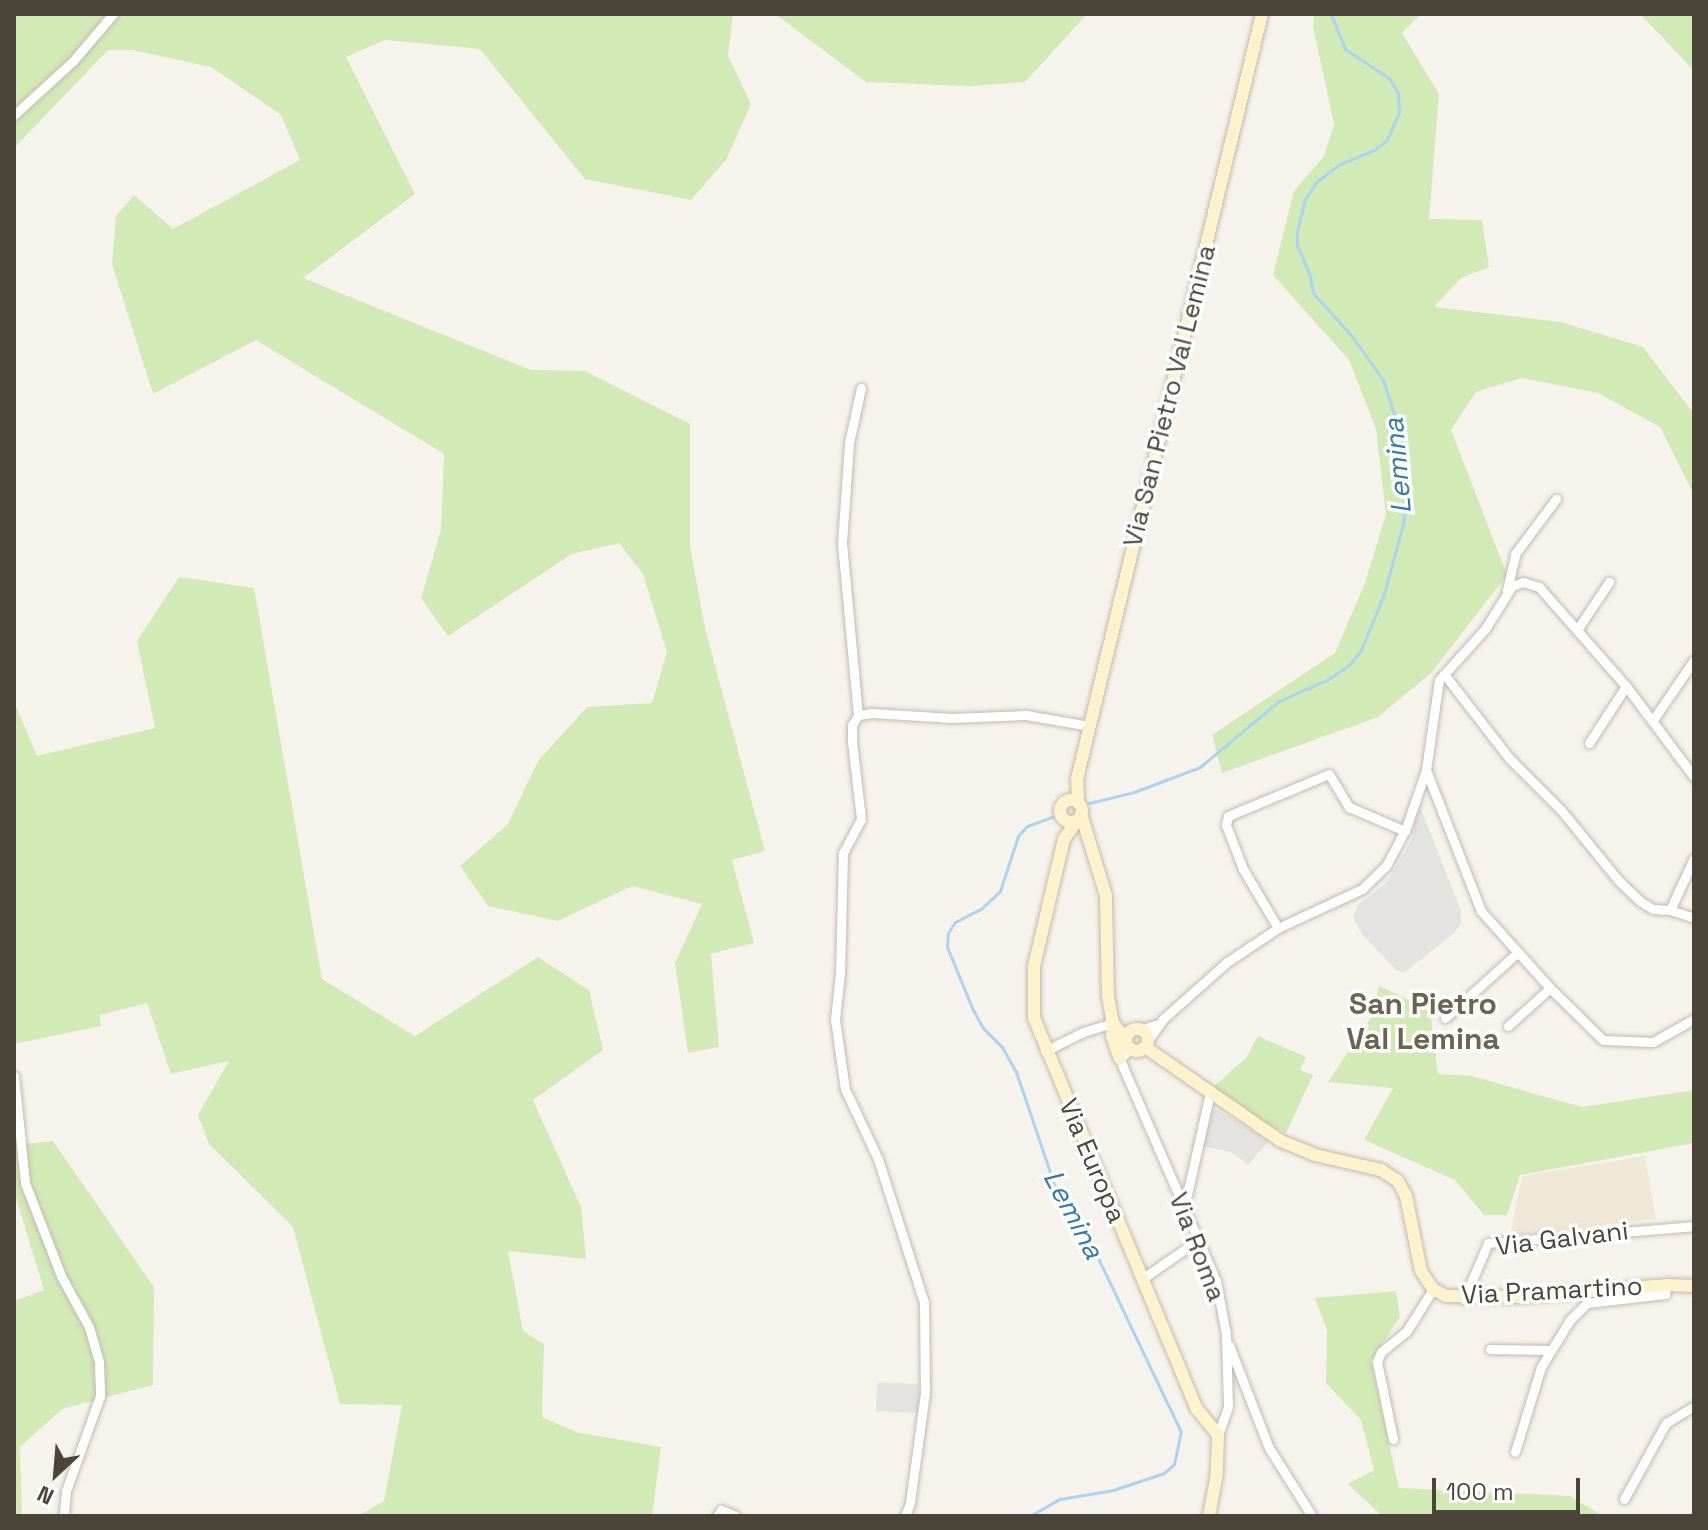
<!DOCTYPE html>
<style>
body{margin:0}
#map{position:relative;width:1708px;height:1530px;overflow:hidden;background:#f6f3ec;font-family:"Space Grotesk",sans-serif}
div>[style]{position:absolute}
[style*='--x']{left:calc(var(--x)*1px);top:calc(var(--y)*1px);width:calc(var(--w)*1px);rotate:calc(var(--a)*1deg)}
.education>*{inset:0;background:#efe8d6}
.green>*{inset:0;background:#d2eab5}
.parking>*{inset:0;background:#e5e3e0;transform-origin:0 0}
.stream>*{height:3px;margin:-1.5px;padding:0 1.5px;transform-origin:1.5px;border-radius:1.5px;background:#a9d4f2}
.roads{filter:drop-shadow(0 0 2px #c2bbae) drop-shadow(0 0 2px #c2bbae)}
.street>*{height:9px;margin:-4.5px;padding:0 4.5px;transform-origin:4.5px;border-radius:4.5px;background:#fff}
.secondary>*{height:12px;margin:-6px;padding:0 6px;transform-origin:6px;border-radius:6px;background:#fff3cd}
.secondary>.ring{margin:-6px;padding:0;box-sizing:content-box;background:none;border:12px solid #fff3cd;border-radius:50%}
span{translate:-50% -50%;white-space:nowrap;text-align:center;line-height:1.15;-webkit-text-stroke:7px #fff;paint-order:stroke}
.street-label{font-size:26px;color:#4b4439}
.water-label{font-size:28px;color:#2e7ab2;font-style:italic}
.quarter-label{font-size:30px;color:#6e6250;font-weight:700}
.frame{position:absolute;inset:0;border:16px solid #4b4439;pointer-events:none}
.north{position:absolute;left:16px;top:1434px;width:80px;height:80px;-webkit-text-stroke:6px #fff;paint-order:stroke;rotate:206deg;font-size:22px;font-weight:700;line-height:32px;text-align:center;color:#4b4439}
.north::after{content:'';display:block;margin:auto;width:28px;height:36px;background:#4b4439;clip-path:polygon(50% 0,100% 100%,50% 72%,0 100%)}
.scale{position:absolute;left:1432px;top:1478px;width:148px;height:36px;box-sizing:border-box;border:4px solid #4b4439;border-top:0;padding-left:10px;font-size:24px;line-height:28px;white-space:nowrap;color:#4b4439;-webkit-text-stroke:6px #fff;paint-order:stroke}
</style>
<div id="map">
<div class="education">
<i style="clip-path:polygon(1645px 1156px,1656px 1219px,1510px 1235px,1522px 1176px)"></i>
</div>
<div class="green">
<i style="clip-path:polygon(14px 14px,733px 14px,728px 56px,751px 104px,726px 160px,691px 200px,585px 179px,480px 49px,385px 40px,346px 57px,415px 194px,303px 278px,531px 370px,585px 371px,690px 424px,690px 547px,705px 628px,765px 851px,732px 860px,754px 943px,711px 954px,719px 1047px,688px 1053px,675px 963px,702px 904px,632px 886px,558px 921px,488px 906px,460px 866px,508px 824px,538px 761px,587px 707px,652px 703px,667px 652px,643px 574px,619px 543px,572px 554px,448px 636px,421px 598px,441px 530px,444px 454px,256px 340px,153px 394px,112px 264px,116px 216px,134px 195px,173px 229px,300px 160px,281px 115px,211px 67px,132px 50px,108px 50px,14px 148px)"></i>
<i style="clip-path:polygon(775px 14px,1087px 14px,1025px 82px,971px 86px,866px 82px)"></i>
<i style="clip-path:polygon(1314px 14px,1421px 14px,1402px 33px,1439px 94px,1429px 219px,1482px 220px,1489px 267px,1461px 278px,1434px 307px,1561px 322px,1643px 347px,1694px 414px,1694px 495px,1660px 427px,1598px 393px,1521px 378px,1476px 392px,1451px 430px,1507px 575px,1431px 673px,1378px 717px,1222px 773px,1212px 735px,1335px 653px,1365px 583px,1386px 514px,1376px 429px,1349px 360px,1273px 275px,1294px 191px,1324px 156px,1334px 124px,1313px 27px)"></i>
<i style="clip-path:polygon(1640px 14px,1694px 14px,1694px 71px,1668px 43px)"></i>
<i style="clip-path:polygon(179px 577px,254px 588px,322px 979px,415px 1036px,538px 957px,589px 990px,603px 1050px,533px 1100px,581px 1207px,586px 1259px,508px 1251px,523px 1331px,544px 1344px,542px 1417px,576px 1432px,661px 1447px,652px 1516px,357px 1516px,384px 1501px,402px 1405px,340px 1404px,293px 1227px,209px 1144px,198px 1115px,229px 1061px,171px 1074px,147px 1003px,100px 1015px,101px 1026px,14px 1044px,14px 701px,37px 756px,155px 728px,137px 641px)"></i>
<i style="clip-path:polygon(1379px 986px,1430px 1010px,1438px 1074px,1472px 1076px,1582px 1107px,1694px 1090px,1694px 1143px,1520px 1175px,1507px 1215px,1484px 1215px,1455px 1180px,1364px 1140px,1393px 1088px,1328px 1082px,1372px 1016px)"></i>
<i style="clip-path:polygon(1258px 1036px,1306px 1057px,1300px 1070px,1313px 1075px,1286px 1133px,1235px 1107px,1237px 1102px,1213px 1087px,1246px 1058px)"></i>
<i style="clip-path:polygon(53px 1141px,154px 1287px,153px 1385px,62px 1409px,20px 1447px,22px 1516px,14px 1516px,14px 1301px,44px 1290px,14px 1191px,14px 1145px)"></i>
<i style="clip-path:polygon(1396px 1291px,1400px 1317px,1371px 1361px,1399px 1488px,1570px 1496px,1603px 1516px,1382px 1516px,1348px 1484px,1374px 1470px,1361px 1420px,1326px 1383px,1327px 1330px,1315px 1298px)"></i>
</div>
<div class="parking">
<i style="clip-path:polygon(1419px 804px,1461px 911px,1461px 923px,1454px 933px,1404px 973px,1396px 970px,1362px 934px,1353px 916px,1358px 905px,1385px 884px,1397px 865px,1411px 841px)"></i>
<i style="clip-path:polygon(1217px 1109px,1269px 1141px,1248px 1165px,1231px 1152px,1202px 1146px,1210px 1113px)"></i>
<i style="left:919px;top:1384px;width:29px;height:42px;rotate:92deg"></i>
</div>
<div class="stream">
<i style="--x:1089;--y:803;--w:46;--a:-13.7"></i>
<i style="--x:1134;--y:792;--w:71;--a:-20.7"></i>
<i style="--x:1200;--y:767;--w:103;--a:-39.9"></i>
<i style="--x:1279;--y:701;--w:52;--a:-23.6"></i>
<i style="--x:1327;--y:680;--w:27;--a:-34"></i>
<i style="--x:1349;--y:665;--w:19;--a:-51"></i>
<i style="--x:1361;--y:650;--w:61;--a:-67.7"></i>
<i style="--x:1384;--y:594;--w:77;--a:-74.9"></i>
<i style="--x:1404;--y:520;--w:63;--a:-90"></i>
<i style="--x:1404;--y:457;--w:31;--a:-101"></i>
<i style="--x:1398;--y:427;--w:49;--a:-107.7"></i>
<i style="--x:1383;--y:380;--w:55;--a:-125.4"></i>
<i style="--x:1351;--y:335;--w:57;--a:-132.1"></i>
<i style="--x:1313;--y:293;--w:20;--a:-101"></i>
<i style="--x:1309;--y:273;--w:30;--a:-113"></i>
<i style="--x:1297;--y:245;--w:14;--a:-90"></i>
<i style="--x:1297;--y:231;--w:33;--a:-76"></i>
<i style="--x:1305;--y:199;--w:22;--a:-56"></i>
<i style="--x:1317;--y:181;--w:31;--a:-36"></i>
<i style="--x:1342;--y:163;--w:35;--a:-22"></i>
<i style="--x:1374;--y:150;--w:16;--a:-38"></i>
<i style="--x:1387;--y:140;--w:30;--a:-67"></i>
<i style="--x:1399;--y:112;--w:19;--a:-93"></i>
<i style="--x:1398;--y:93;--w:16;--a:-120"></i>
<i style="--x:1390;--y:79;--w:54;--a:-146.3"></i>
<i style="--x:1345;--y:49;--w:38;--a:-112"></i>
<i style="--x:1030;--y:1516;--w:34;--a:-30"></i>
<i style="--x:1060;--y:1499;--w:54;--a:-9.6"></i>
<i style="--x:1113;--y:1490;--w:54;--a:-18.4"></i>
<i style="--x:1164;--y:1473;--w:13;--a:-42"></i>
<i style="--x:1174;--y:1464;--w:33;--a:-78"></i>
<i style="--x:1181;--y:1432;--w:193;--a:-115.5"></i>
<i style="--x:1098;--y:1258;--w:80;--a:-121.7"></i>
<i style="--x:1056;--y:1190;--w:125;--a:-108.7"></i>
<i style="--x:1016;--y:1072;--w:29;--a:-119"></i>
<i style="--x:1002;--y:1047;--w:27;--a:-135"></i>
<i style="--x:983;--y:1028;--w:21;--a:-119"></i>
<i style="--x:973;--y:1010;--w:68;--a:-112.4"></i>
<i style="--x:947;--y:947;--w:14;--a:-86"></i>
<i style="--x:948;--y:933;--w:13;--a:-58"></i>
<i style="--x:955;--y:922;--w:30;--a:-27"></i>
<i style="--x:982;--y:908;--w:25;--a:-43"></i>
<i style="--x:1000;--y:891;--w:58;--a:-71.9"></i>
<i style="--x:1018;--y:836;--w:13;--a:-48"></i>
<i style="--x:1027;--y:826;--w:29;--a:-20"></i>
</div>
<div class="roads">
<div class="street">
<i style="--x:14;--y:115;--w:80;--a:-42.5"></i>
<i style="--x:73;--y:61;--w:62;--a:-49.6"></i>
<i style="--x:861;--y:388;--w:56;--a:102.3"></i>
<i style="--x:849;--y:443;--w:100;--a:94"></i>
<i style="--x:842;--y:543;--w:173;--a:84.7"></i>
<i style="--x:858;--y:715;--w:12;--a:121"></i>
<i style="--x:852;--y:725;--w:17;--a:90"></i>
<i style="--x:852;--y:742;--w:78;--a:83.3"></i>
<i style="--x:861;--y:819;--w:38;--a:118"></i>
<i style="--x:843;--y:853;--w:120;--a:91.4"></i>
<i style="--x:840;--y:973;--w:46;--a:96.2"></i>
<i style="--x:835;--y:1019;--w:71;--a:81.9"></i>
<i style="--x:845;--y:1089;--w:77;--a:64.8"></i>
<i style="--x:878;--y:1159;--w:150;--a:72.2"></i>
<i style="--x:924;--y:1302;--w:91;--a:89.4"></i>
<i style="--x:925;--y:1393;--w:111;--a:97.8"></i>
<i style="--x:910;--y:1503;--w:14;--a:111"></i>
<i style="--x:1507;--y:590;--w:37;--a:-77"></i>
<i style="--x:1515;--y:554;--w:69;--a:-53.3"></i>
<i style="--x:1577;--y:630;--w:58;--a:-56.3"></i>
<i style="--x:1444;--y:674;--w:106;--a:52.3"></i>
<i style="--x:1509;--y:758;--w:74;--a:45"></i>
<i style="--x:1561;--y:810;--w:90;--a:50.8"></i>
<i style="--x:1618;--y:880;--w:30;--a:44"></i>
<i style="--x:1640;--y:901;--w:15;--a:32"></i>
<i style="--x:1653;--y:909;--w:17;--a:3"></i>
<i style="--x:1670;--y:910;--w:57;--a:-65.2"></i>
<i style="--x:858;--y:715;--w:14;--a:-8"></i>
<i style="--x:872;--y:713;--w:80;--a:3.6"></i>
<i style="--x:952;--y:718;--w:74;--a:-2.3"></i>
<i style="--x:1026;--y:715;--w:65;--a:9.8"></i>
<i style="--x:1653;--y:720;--w:73;--a:-55.7"></i>
<i style="--x:1589;--y:743;--w:68;--a:-57"></i>
<i style="--x:1426;--y:770;--w:151;--a:68.7"></i>
<i style="--x:1481;--y:911;--w:103;--a:48.1"></i>
<i style="--x:1550;--y:988;--w:74;--a:44.5"></i>
<i style="--x:1603;--y:1040;--w:50;--a:2.3"></i>
<i style="--x:1653;--y:1042;--w:47;--a:-29.3"></i>
<i style="--x:1670;--y:910;--w:25;--a:18"></i>
<i style="--x:1278;--y:928;--w:69;--a:-120.7"></i>
<i style="--x:1243;--y:869;--w:47;--a:-111.1"></i>
<i style="--x:1226;--y:825;--w:9;--a:-77"></i>
<i style="--x:1228;--y:816;--w:109;--a:-22.6"></i>
<i style="--x:1329;--y:774;--w:39;--a:59"></i>
<i style="--x:1349;--y:807;--w:61;--a:23.2"></i>
<i style="--x:1445;--y:1018;--w:98;--a:-42.1"></i>
<i style="--x:1508;--y:1026;--w:57;--a:-42.1"></i>
<i style="--x:1140;--y:1030;--w:19;--a:-18"></i>
<i style="--x:1148;--y:1040;--w:26;--a:-54"></i>
<i style="--x:1163;--y:1019;--w:86;--a:-41.7"></i>
<i style="--x:1227;--y:962;--w:61;--a:-33.7"></i>
<i style="--x:1278;--y:928;--w:93;--a:-24.9"></i>
<i style="--x:1362;--y:889;--w:33;--a:-44"></i>
<i style="--x:1386;--y:866;--w:40;--a:-62"></i>
<i style="--x:1405;--y:831;--w:65;--a:-71"></i>
<i style="--x:1426;--y:770;--w:91;--a:-81.8"></i>
<i style="--x:1439;--y:680;--w:69;--a:-48"></i>
<i style="--x:1485;--y:629;--w:51;--a:-57.9"></i>
<i style="--x:1512;--y:586;--w:12;--a:-20"></i>
<i style="--x:1523;--y:582;--w:17;--a:17"></i>
<i style="--x:1539;--y:587;--w:132;--a:48.7"></i>
<i style="--x:1626;--y:686;--w:114;--a:53.2"></i>
<i style="--x:1130;--y:1048;--w:15;--a:132"></i>
<i style="--x:1120;--y:1059;--w:9;--a:69"></i>
<i style="--x:1123;--y:1067;--w:233;--a:66.5"></i>
<i style="--x:1216;--y:1281;--w:54;--a:79.3"></i>
<i style="--x:1226;--y:1334;--w:73;--a:88.4"></i>
<i style="--x:1228;--y:1407;--w:30;--a:110"></i>
<i style="--x:1045;--y:1051;--w:42;--a:-26.6"></i>
<i style="--x:1083;--y:1032;--w:31;--a:-17"></i>
<i style="--x:14;--y:1076;--w:108;--a:84.1"></i>
<i style="--x:25;--y:1183;--w:100;--a:68.8"></i>
<i style="--x:61;--y:1276;--w:58;--a:61.2"></i>
<i style="--x:89;--y:1327;--w:37;--a:74"></i>
<i style="--x:99;--y:1363;--w:33;--a:88"></i>
<i style="--x:100;--y:1396;--w:101;--a:109.7"></i>
<i style="--x:66;--y:1491;--w:25;--a:95"></i>
<i style="--x:1184;--y:1208;--w:118;--a:-77.3"></i>
<i style="--x:1142;--y:1279;--w:68;--a:-34.9"></i>
<i style="--x:1464;--y:1299;--w:61;--a:-66.8"></i>
<i style="--x:1488;--y:1243;--w:207;--a:-4.7"></i>
<i style="--x:1229;--y:1345;--w:110;--a:68.8"></i>
<i style="--x:1269;--y:1448;--w:80;--a:57.7"></i>
<i style="--x:1490;--y:1349;--w:60;--a:1"></i>
<i style="--x:1393;--y:1439;--w:79;--a:-101.7"></i>
<i style="--x:1377;--y:1362;--w:11;--a:-68"></i>
<i style="--x:1381;--y:1352;--w:32;--a:-39"></i>
<i style="--x:1406;--y:1332;--w:51;--a:-57.9"></i>
<i style="--x:1515;--y:1452;--w:89;--a:-73"></i>
<i style="--x:1541;--y:1367;--w:55;--a:-58.3"></i>
<i style="--x:1570;--y:1320;--w:24;--a:-45"></i>
<i style="--x:1587;--y:1303;--w:79;--a:-6.6"></i>
<i style="--x:1665;--y:1294;--w:9;--a:-84"></i>
<i style="--x:1624;--y:1499;--w:87;--a:-61.1"></i>
<i style="--x:1666;--y:1423;--w:33;--a:-31"></i>
<i style="--x:717;--y:1516;--w:7;--a:-56"></i>
<i style="--x:721;--y:1510;--w:16;--a:22"></i>
</div>
<div class="secondary">
<i class="ring" style="left:1060px;top:800px;width:10px;height:10px"></i>
<i style="--x:1078;--y:803;--w:24;--a:-92"></i>
<i style="--x:1077;--y:779;--w:787;--a:-76.41"></i>
<i style="--x:1081;--y:814;--w:86;--a:73"></i>
<i style="--x:1106;--y:896;--w:100;--a:88.9"></i>
<i style="--x:1108;--y:996;--w:27;--a:80"></i>
<i style="--x:1113;--y:1023;--w:21;--a:51"></i>
<i style="--x:1076;--y:822;--w:21;--a:125"></i>
<i style="--x:1064;--y:839;--w:130;--a:103.3"></i>
<i style="--x:1034;--y:966;--w:52;--a:90"></i>
<i style="--x:1034;--y:1018;--w:424;--a:67.4"></i>
<i style="--x:1197;--y:1409;--w:33;--a:51"></i>
<i style="--x:1218;--y:1435;--w:38;--a:92"></i>
<i style="--x:1217;--y:1473;--w:44;--a:100.5"></i>
<i style="--x:1113;--y:1026;--w:10;--a:96"></i>
<i style="--x:1112;--y:1036;--w:24;--a:71"></i>
<i class="ring" style="left:1126px;top:1029px;width:10px;height:10px"></i>
<i style="--x:1145;--y:1047;--w:165;--a:34.7"></i>
<i style="--x:1281;--y:1141;--w:37;--a:22"></i>
<i style="--x:1315;--y:1155;--w:68;--a:12.8"></i>
<i style="--x:1381;--y:1170;--w:20;--a:33"></i>
<i style="--x:1398;--y:1181;--w:17;--a:62"></i>
<i style="--x:1406;--y:1196;--w:76;--a:78.7"></i>
<i style="--x:1421;--y:1271;--w:22;--a:56"></i>
<i style="--x:1433;--y:1289;--w:15;--a:28"></i>
<i style="--x:1446;--y:1296;--w:72;--a:0.8"></i>
<i style="--x:1518;--y:1297;--w:148;--a:-4.6"></i>
<i style="--x:1666;--y:1285;--w:28;--a:2"></i>
</div>
</div>
<div class="street-label">
<span style="left:1170px;top:396px;rotate:-76deg">Via San Pietro Val Lemina</span>
<span style="left:1092px;top:1161px;rotate:67deg">Via Europa</span>
<span style="left:1562px;top:1239px;rotate:-7deg">Via Galvani</span>
<span style="left:1197px;top:1247px;rotate:69deg">Via Roma</span>
<span style="left:1552px;top:1291px;rotate:-3deg">Via Pramartino</span>
</div>
<div class="water-label">
<span style="left:1397px;top:466px;rotate:-95deg">Lemina</span>
<span style="left:1074px;top:1214px;rotate:62deg">Lemina</span>
</div>
<div class="quarter-label">
<span style="left:1423px;top:1021px">San Pietro<br>Val Lemina</span>
</div>
<div class="frame"></div>
<div class="north">N</div>
<div class="scale">100 m</div>
</div>
